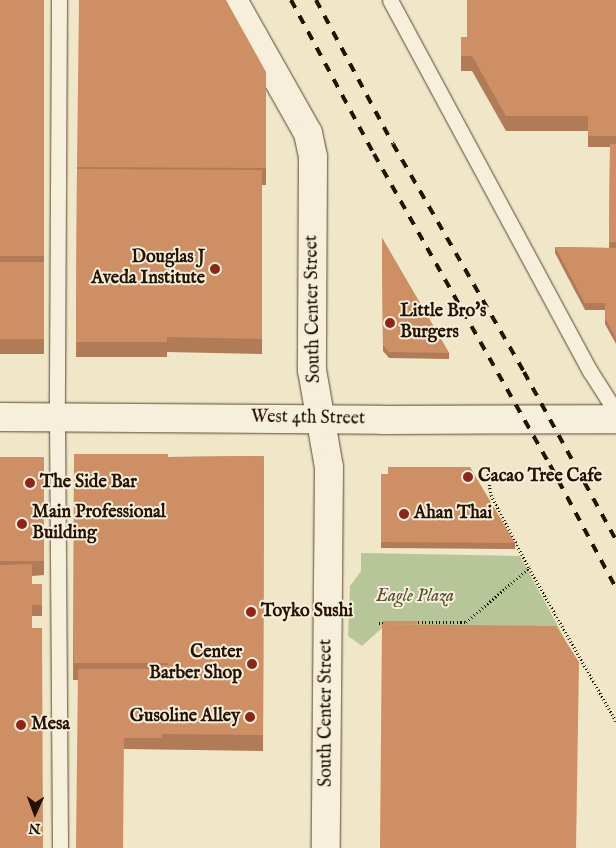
<!DOCTYPE html>
<style>
body{margin:0}
#map{position:relative;width:616px;height:848px;overflow:hidden;background:#f0e7c8;font-family:"IM FELL English",serif}
div>[style]{position:absolute}
[style*='--x']{left:calc(var(--x)*1px);top:calc(var(--y)*1px);width:calc(var(--w)*1px);rotate:calc(var(--a)*1deg)}
.green>*{inset:0;background:#b7c698}
.path>*{height:3px;margin-top:-1.5px;transform-origin:0;background:repeating-linear-gradient(90deg,#251100 0 1px,transparent 0 3.5px)}
.roads{filter:drop-shadow(0 0 1px #584632) drop-shadow(0 0 1px #584632)}
.service>*{height:15px;margin:-7.5px;padding:0 7.5px;transform-origin:7.5px;border-radius:7.5px;background:#f5efdb}
.minor>*{height:28px;margin:-14px;padding:0 14px;transform-origin:14px;border-radius:14px;background:#f5efdb}
.rail>*{height:4px;margin-top:-2px;transform-origin:0;background:repeating-linear-gradient(90deg,#251100 0 9px,transparent 0 18px)}
.wall>*{inset:0;background:#b17b57;transform-origin:0 0}
.building>*{inset:0;background:#ce8f65;transform-origin:0 0}
.dots>*{width:14px;height:14px;translate:-50% -50%;box-sizing:border-box;border:2px solid #f5efdb;border-radius:50%}
span{translate:-50% -50%;white-space:nowrap;text-align:center;line-height:1.15;-webkit-text-stroke:4px #f5efdb;paint-order:stroke}
.poi-label{font-size:18px;color:#251100;font-weight:700}
.right{translate:-100% -50%;text-align:right}
.left{translate:0 -50%;text-align:left}
.street-label{font-size:18px;color:#251100}
.park-label{font-size:18px;color:#585035;font-style:italic}
.north{position:absolute;left:10px;top:788px;width:50px;height:50px;-webkit-text-stroke:4px #f5efdb;paint-order:stroke;rotate:182deg;font-size:14px;font-weight:700;line-height:20px;text-align:center;color:#251100}
.north::after{content:'';display:block;margin:auto;width:18px;height:22px;background:#251100;clip-path:polygon(50% 0,100% 100%,50% 72%,0 100%)}
</style>
<div id="map">
<div class="green">
<i style="clip-path:polygon(361px 553px,520px 556px,566px 641px,382px 639px,382px 628px,362px 646px,348px 636px,350px 586px,361px 571px)"></i>
</div>
<div class="path">
<i style="--x:487;--y:467;--w:28;--a:82"></i>
<i style="--x:491;--y:495;--w:82;--a:62.5"></i>
<i style="--x:529;--y:568;--w:176;--a:60.4"></i>
<i style="--x:415;--y:622;--w:51;--a:0"></i>
<i style="--x:379;--y:623;--w:7;--a:0"></i>
<i style="--x:466;--y:629;--w:7;--a:-90"></i>
<i style="--x:466;--y:622;--w:83;--a:-40.6"></i>
</div>
<div class="roads">
<div class="service">
<i style="--x:59;--y:0;--w:416;--a:90.3"></i>
<i style="--x:57;--y:416;--w:432;--a:89.6"></i>
<i style="--x:390;--y:0;--w:421;--a:61.7"></i>
<i style="--x:590;--y:371;--w:49;--a:57.6"></i>
</div>
<div class="minor">
<i style="--x:233;--y:0;--w:153;--a:60.6"></i>
<i style="--x:308;--y:133;--w:25;--a:78"></i>
<i style="--x:313;--y:157;--w:213;--a:90.3"></i>
<i style="--x:312;--y:370;--w:98;--a:80.1"></i>
<i style="--x:329;--y:467;--w:381;--a:90.5"></i>
<i style="--x:0;--y:417;--w:382;--a:0.4"></i>
<i style="--x:382;--y:420;--w:234;--a:-0.2"></i>
</div>
</div>
<div class="rail">
<i style="--x:291;--y:0;--w:175;--a:61.7"></i>
<i style="--x:374;--y:154;--w:357;--a:60.5"></i>
<i style="--x:550;--y:465;--w:140;--a:61.8"></i>
<i style="--x:316;--y:0;--w:163;--a:61.9"></i>
<i style="--x:393;--y:144;--w:263;--a:60.1"></i>
<i style="--x:524;--y:372;--w:192;--a:61.3"></i>
</div>
<div class="wall">
<i style="left:0;top:0;width:44px;height:354px"></i>
<i style="clip-path:polygon(616px 0,616px 344px,605px 324px,605px 310px,585px 310px,555px 253px,555px 247px,609px 248px,610px 147px,588px 147px,588px 131px,506px 131px,472px 71px,461px 71px,461px 37px,468px 37px)"></i>
<i style="clip-path:polygon(266px 72px,266px 185px,262px 185px,262px 354px,167px 352px,167px 357px,76px 357px,77px 167px)"></i>
<i style="clip-path:polygon(382px 238px,449px 353px,449px 359px,389px 358px,383px 351px)"></i>
<i style="clip-path:polygon(74px 454px,168px 457px,264px 456px,263px 751px,124px 749px,78px 680px,73px 680px)"></i>
<i style="clip-path:polygon(0 457px,44px 457px,44px 575px,32px 576px,32px 584px,42px 584px,42px 616px,32px 616px,0 848px)"></i>
<i style="clip-path:polygon(381px 474px,515px 543px,515px 549px,381px 548px)"></i>
</div>
<div class="building">
<i style="left:0;top:0;width:44px;height:256px"></i>
<i style="clip-path:polygon(79px 0,226px 0,266px 72px,266px 168px,77px 167px)"></i>
<i style="left:467px;top:0;width:40px;height:37px"></i>
<i style="clip-path:polygon(507px 0,588px 0,588px 116px,506px 116px,472px 56px,461px 56px,461px 37px,507px 37px)"></i>
<i style="left:588px;top:0;width:28px;height:136px"></i>
<i style="clip-path:polygon(610px 144px,616px 144px,616px 242px,609px 242px)"></i>
<i style="clip-path:polygon(77px 169px,262px 170px,262px 339px,167px 337px,167px 342px,76px 342px)"></i>
<i style="clip-path:polygon(382px 238px,449px 353px,389px 352px,383px 345px)"></i>
<i style="clip-path:polygon(555px 247px,616px 248px,616px 338px,605px 318px,605px 303px,585px 303px)"></i>
<i style="left:0;top:262px;width:44px;height:77px"></i>
<i style="left:74px;top:454px;width:94px;height:209px"></i>
<i style="clip-path:polygon(264px 456px,263px 735px,162px 734px,162px 665px,168px 665px,168px 457px)"></i>
<i style="left:0;top:457px;width:44px;height:104px"></i>
<i style="clip-path:polygon(388px 467px,470px 467px,515px 543px,381px 542px,381px 474px,388px 474px)"></i>
<i style="clip-path:polygon(32px 564px,32px 584px,42px 584px,42px 605px,32px 605px,32px 628px,42px 628px,43px 848px,0 848px,0 565px)"></i>
<i style="left:383px;top:621px;width:34px;height:3px"></i>
<i style="clip-path:polygon(382px 624px,556px 626px,579px 662px,576px 848px,380px 848px)"></i>
<i style="clip-path:polygon(78px 669px,162px 669px,162px 738px,124px 738px,123px 848px,76px 848px)"></i>
</div>
<div class="dots">
<i style="left:215px;top:269px;background:#8f2418"></i>
<i style="left:390px;top:323px;background:#8f2418"></i>
<i style="left:468px;top:477px;background:#8f2418"></i>
<i style="left:30px;top:483px;background:#8f2418"></i>
<i style="left:404px;top:514px;background:#8f2418"></i>
<i style="left:22px;top:524px;background:#8f2418"></i>
<i style="left:251px;top:612px;background:#8f2418"></i>
<i style="left:252px;top:664px;background:#8f2418"></i>
<i style="left:250px;top:717px;background:#8f2418"></i>
<i style="left:21px;top:725px;background:#8f2418"></i>
</div>
<div class="poi-label">
<span class="right" style="left:205px;top:269px">Douglas J<br>Aveda Institute</span>
<span class="left" style="left:400px;top:323px">Little Bro's<br>Burgers</span>
<span class="left" style="left:478px;top:477px">Cacao Tree Cafe</span>
<span class="left" style="left:40px;top:483px">The Side Bar</span>
<span class="left" style="left:32px;top:524px">Main Professional<br>Building</span>
<span class="left" style="left:414px;top:514px">Ahan Thai</span>
<span class="left" style="left:261px;top:612px">Toyko Sushi</span>
<span class="right" style="left:242px;top:664px">Center<br>Barber Shop</span>
<span class="right" style="left:240px;top:717px">Gusoline Alley</span>
<span class="left" style="left:31px;top:725px">Mesa</span>
</div>
<div class="street-label">
<span style="left:314px;top:309px;rotate:-91deg">South Center Street</span>
<span style="left:308px;top:419px;rotate:1deg">West 4th Street</span>
<span style="left:327px;top:713px;rotate:-90deg">South Center Street</span>
</div>
<div class="park-label">
<span style="left:415px;top:597px">Eagle Plaza</span>
</div>
<div class="north">N</div>
</div>
